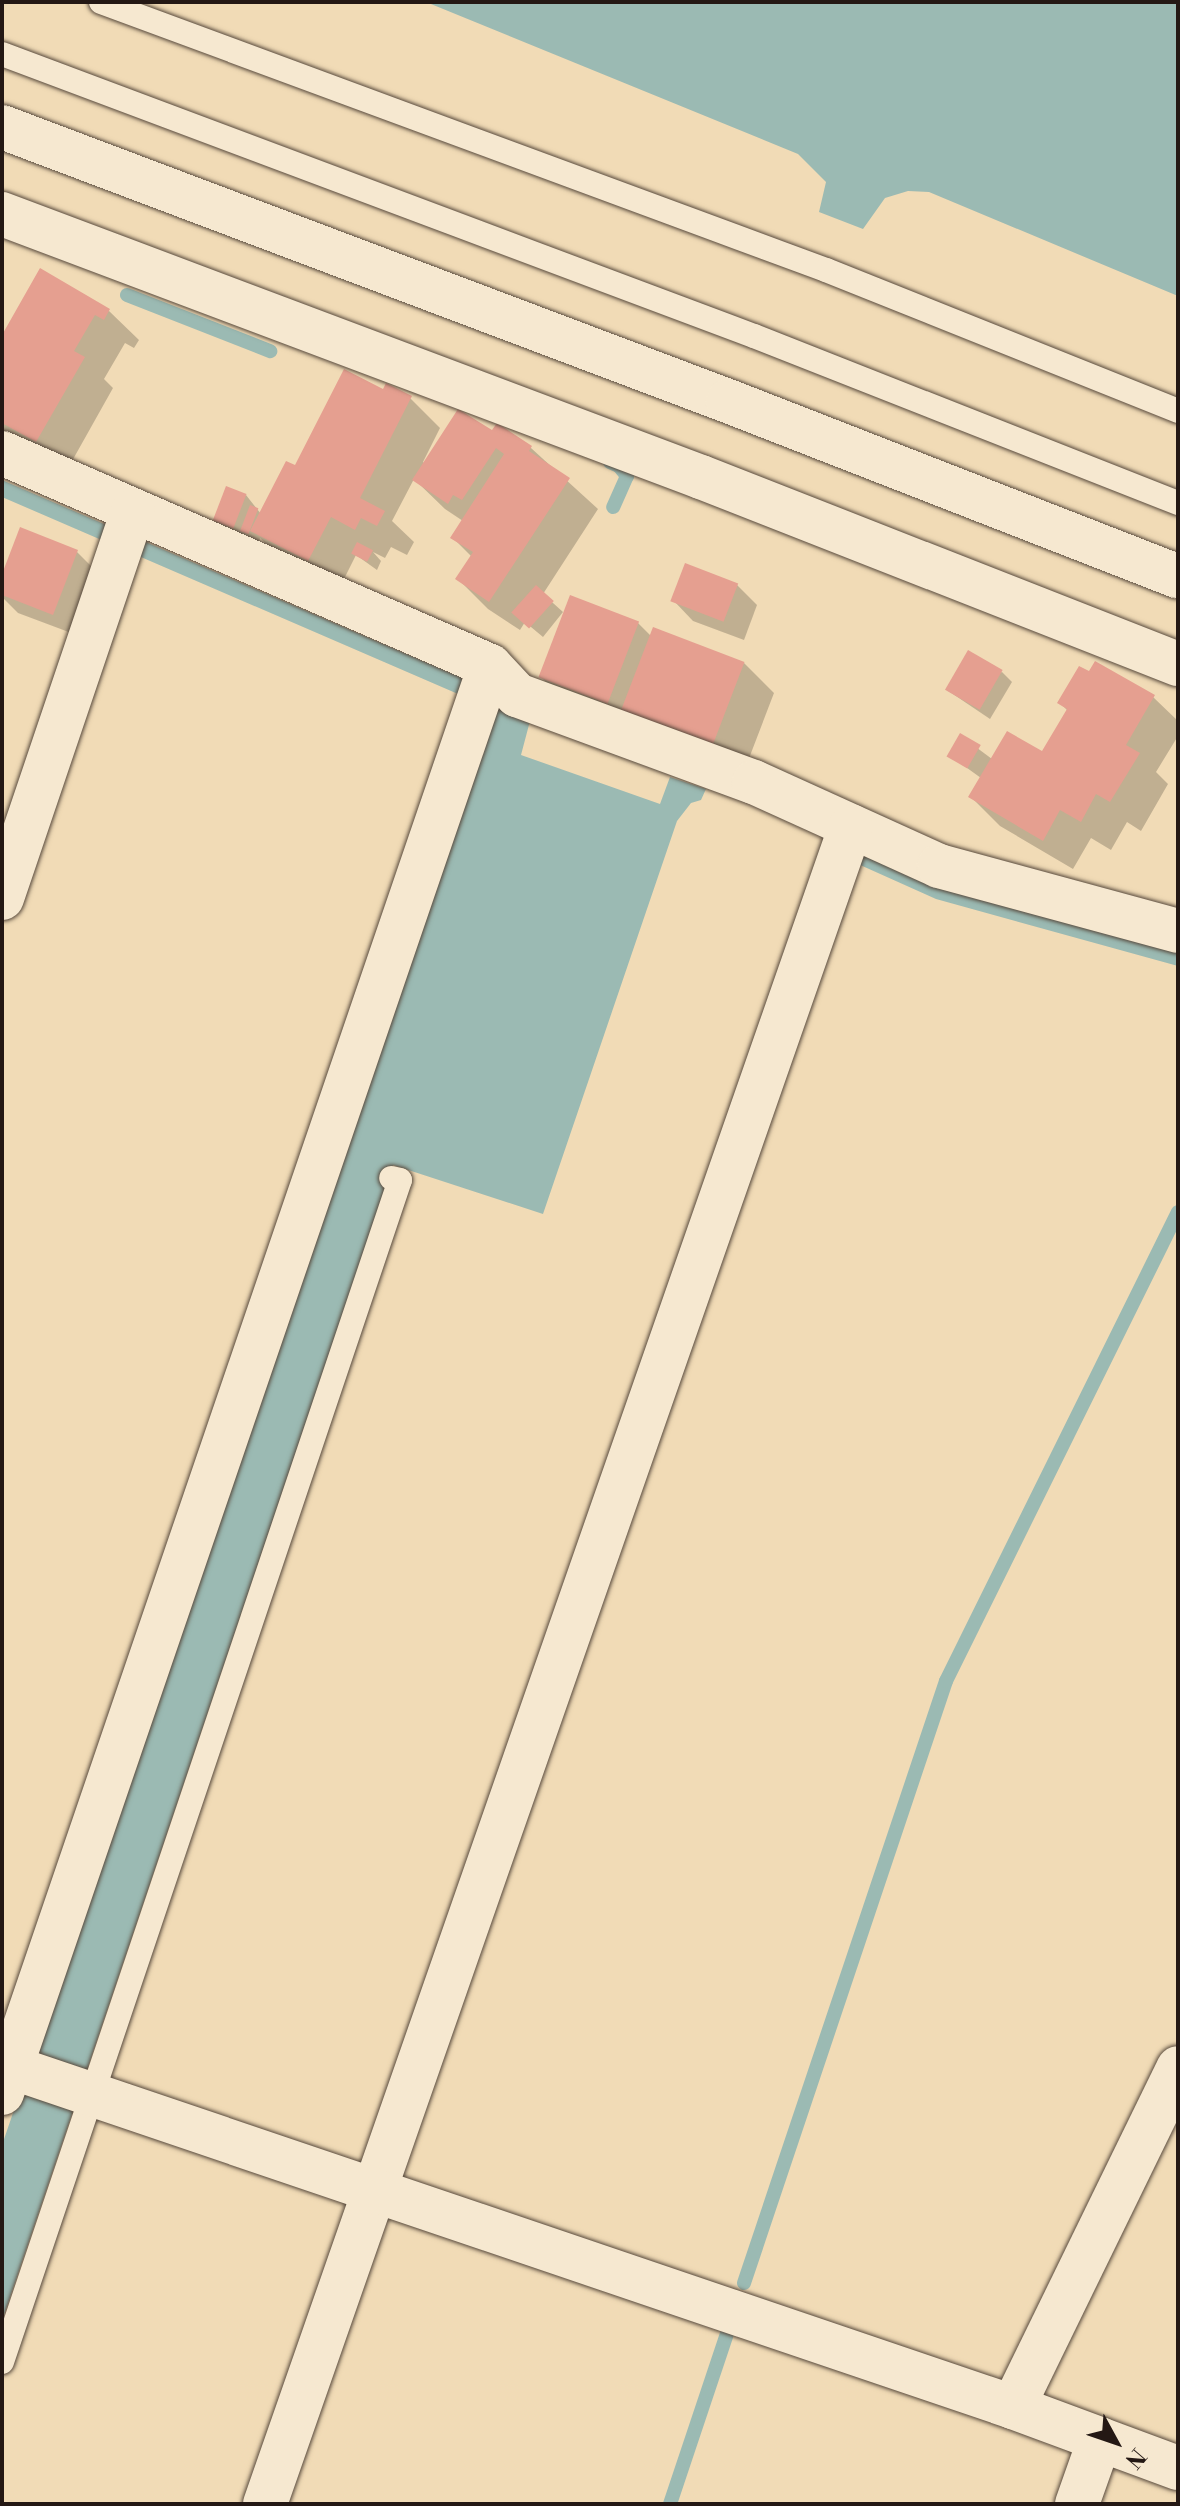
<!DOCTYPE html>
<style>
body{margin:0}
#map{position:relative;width:1180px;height:2506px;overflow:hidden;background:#f1dbb6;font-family:"Libre Bodoni",serif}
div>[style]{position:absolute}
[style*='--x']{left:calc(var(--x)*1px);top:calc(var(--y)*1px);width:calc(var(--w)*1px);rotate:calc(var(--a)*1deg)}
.water>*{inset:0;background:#9bbab3}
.shadow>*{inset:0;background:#0003}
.stream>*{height:14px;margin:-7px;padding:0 7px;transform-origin:7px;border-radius:7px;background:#9bbab3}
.building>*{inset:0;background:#e59f90;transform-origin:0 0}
.roads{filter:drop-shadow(0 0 2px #57493c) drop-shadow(0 0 2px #57493c)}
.lane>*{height:24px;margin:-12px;padding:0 12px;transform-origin:12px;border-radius:12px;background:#f6e8d0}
.street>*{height:44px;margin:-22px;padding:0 22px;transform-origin:22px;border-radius:22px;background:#f6e8d0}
.secondary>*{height:44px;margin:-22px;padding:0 22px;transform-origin:22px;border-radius:22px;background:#f6e8d0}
span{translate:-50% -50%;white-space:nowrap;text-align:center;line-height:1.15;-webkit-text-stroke:7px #f6e8d0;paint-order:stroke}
.frame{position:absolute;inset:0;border:4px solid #241814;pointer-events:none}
.north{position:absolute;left:1076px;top:2402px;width:80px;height:80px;-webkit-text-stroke:6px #f6e8d0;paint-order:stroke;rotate:130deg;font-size:22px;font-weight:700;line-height:32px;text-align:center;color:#241814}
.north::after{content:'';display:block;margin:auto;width:28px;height:36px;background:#241814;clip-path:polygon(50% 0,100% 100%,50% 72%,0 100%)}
</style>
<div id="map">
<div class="water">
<i style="clip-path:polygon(426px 2px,1178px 2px,1178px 296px,929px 192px,908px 191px,885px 198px,863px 229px,819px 212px,826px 182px,798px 154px)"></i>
<i style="clip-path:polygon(2px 480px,471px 682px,530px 721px,521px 755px,660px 804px,670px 777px,706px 789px,701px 800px,691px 803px,677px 821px,543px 1214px,393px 1165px,2px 2321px,2px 2145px,493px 716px,465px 697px,2px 497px)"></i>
<i style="clip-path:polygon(857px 850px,938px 887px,1178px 953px,1178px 966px,936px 899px,849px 860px)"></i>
</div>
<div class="shadow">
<i style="clip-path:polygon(109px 311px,139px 340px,134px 348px,125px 343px,104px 379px,113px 388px,67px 470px,2px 434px,2px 339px)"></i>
<i style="clip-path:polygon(384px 392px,410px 398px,440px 428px,423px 462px,425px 464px,492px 433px,531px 448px,598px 509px,543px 594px,563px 612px,543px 637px,525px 622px,520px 630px,488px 609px,458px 579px,472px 557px,452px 537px,463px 521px,445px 509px,414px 479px,392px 521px,414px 542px,407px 555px,391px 547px,385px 558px,373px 552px,381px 561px,377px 570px,356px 555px,339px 589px,283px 560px,260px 538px,259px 543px,253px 542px,246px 534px,244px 537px,225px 531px,215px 521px,246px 495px,261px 514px,295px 467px)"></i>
<i style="clip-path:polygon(77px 552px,98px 573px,74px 634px,18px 613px,2px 597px,2px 579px)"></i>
<i style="clip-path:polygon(737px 585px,757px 605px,744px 640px,693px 621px,673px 600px)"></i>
<i style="clip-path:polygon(637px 622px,651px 636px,744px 663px,774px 693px,743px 774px,561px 697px,541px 677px)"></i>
<i style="clip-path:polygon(1002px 672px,1012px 682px,990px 719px,947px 690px)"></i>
<i style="clip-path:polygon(1153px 697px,1178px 721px,1178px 736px,1156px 772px,1168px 784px,1141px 831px,1127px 822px,1111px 850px,1091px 838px,1073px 869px,1000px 826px,970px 796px,981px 778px,949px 755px,961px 736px,992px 759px,1042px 754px,1068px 711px,1060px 703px)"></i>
</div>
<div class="stream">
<i style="--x:127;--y:295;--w:154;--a:21.4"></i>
<i style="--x:610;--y:462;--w:10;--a:24"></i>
<i style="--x:619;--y:466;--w:13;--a:51"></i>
<i style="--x:627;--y:476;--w:34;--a:114"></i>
<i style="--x:744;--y:2283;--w:635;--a:-71.45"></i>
<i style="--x:946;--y:1681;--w:523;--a:-63.68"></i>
<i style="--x:670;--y:2504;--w:179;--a:-71.5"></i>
</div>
<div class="building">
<i style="clip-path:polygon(40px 268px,110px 309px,104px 320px,95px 315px,74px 351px,85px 357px,36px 442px,2px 423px,2px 335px)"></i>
<i style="clip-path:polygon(344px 369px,383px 389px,386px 383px,412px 396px,360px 498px,385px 511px,377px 526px,361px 518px,355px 530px,331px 517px,308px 561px,250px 531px,286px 461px,295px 465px)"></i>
<i style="clip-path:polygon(458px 409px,492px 430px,497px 423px,532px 446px,529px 451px,570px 478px,489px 602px,455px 579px,473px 552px,450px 538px,504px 454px,496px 448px,462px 500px,453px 495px,448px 504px,412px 480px)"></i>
<i style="left:226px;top:486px;width:22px;height:37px;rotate:21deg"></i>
<i style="left:250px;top:505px;width:9px;height:28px;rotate:21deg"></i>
<i style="clip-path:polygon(20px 527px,78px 550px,53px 615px,2px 595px,2px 574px)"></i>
<i style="left:357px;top:542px;width:18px;height:13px;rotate:27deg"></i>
<i style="left:685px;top:563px;width:57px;height:41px;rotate:21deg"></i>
<i style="left:536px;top:585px;width:24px;height:37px;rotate:42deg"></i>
<i style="left:570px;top:595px;width:74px;height:88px;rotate:21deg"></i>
<i style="left:653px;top:627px;width:98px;height:90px;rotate:21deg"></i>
<i style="left:968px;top:650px;width:40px;height:46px;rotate:30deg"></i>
<i style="clip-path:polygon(1095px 661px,1155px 695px,1126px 745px,1140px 753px,1110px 802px,1096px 794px,1081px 822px,1060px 810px,1043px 841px,968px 797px,1007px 731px,1042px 751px,1067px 709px,1057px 703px,1079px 666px,1089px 671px)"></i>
<i style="left:960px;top:733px;width:24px;height:27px;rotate:30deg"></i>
</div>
<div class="roads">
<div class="lane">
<i style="--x:101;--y:2;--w:773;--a:20.29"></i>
<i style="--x:826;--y:270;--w:379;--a:21.8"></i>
<i style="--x:2;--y:54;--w:803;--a:20.56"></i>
<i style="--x:754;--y:336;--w:456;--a:21.5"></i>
<i style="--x:2;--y:2362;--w:1247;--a:-71.39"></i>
<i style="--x:400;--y:1180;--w:9;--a:-167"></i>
</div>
<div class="street">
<i style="--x:2;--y:214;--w:747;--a:20.62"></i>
<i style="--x:701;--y:477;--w:512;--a:21.41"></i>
<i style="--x:2;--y:453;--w:532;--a:23.58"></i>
<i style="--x:490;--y:666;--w:40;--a:47"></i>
<i style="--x:517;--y:695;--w:252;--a:20.2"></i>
<i style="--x:754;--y:782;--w:203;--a:24.4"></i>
<i style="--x:939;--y:866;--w:248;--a:15.2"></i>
<i style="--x:2;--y:898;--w:408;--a:-71.3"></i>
<i style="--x:2;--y:2093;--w:1508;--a:-71.12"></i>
<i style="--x:1013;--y:2407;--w:377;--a:-64"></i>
<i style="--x:265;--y:2504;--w:1777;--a:-70.75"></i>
<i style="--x:1077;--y:2504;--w:69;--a:-70.5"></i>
</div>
<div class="secondary">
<i style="--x:2;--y:127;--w:776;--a:20.68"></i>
<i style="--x:728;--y:401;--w:483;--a:21.3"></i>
<i style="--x:2;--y:2064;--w:1068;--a:18.74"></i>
<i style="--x:1013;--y:2407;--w:176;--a:20.3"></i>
</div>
</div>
<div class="frame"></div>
<div class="north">N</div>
</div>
